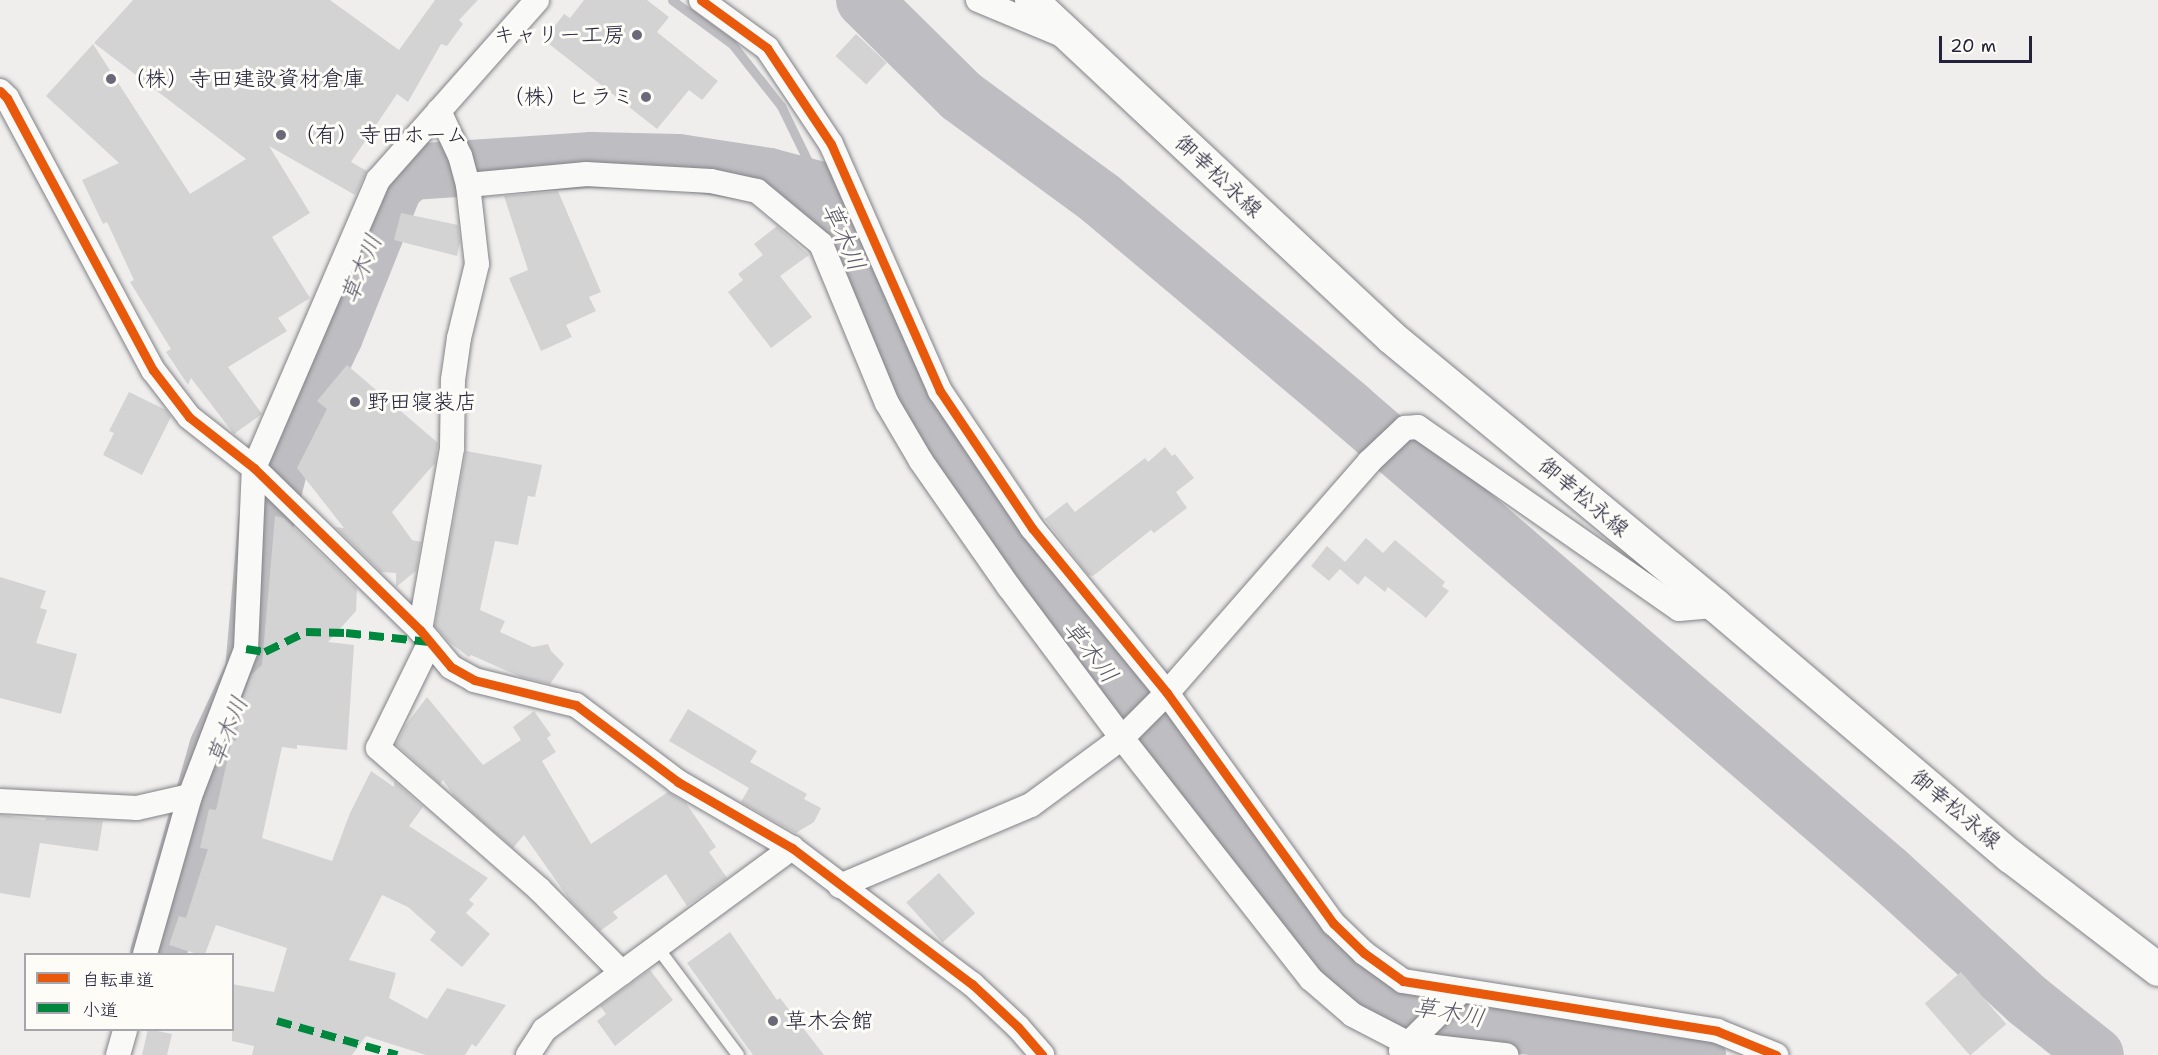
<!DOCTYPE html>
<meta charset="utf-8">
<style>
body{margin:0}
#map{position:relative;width:2158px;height:1055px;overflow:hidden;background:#efeeed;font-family:"Shantell Sans","Klee One",sans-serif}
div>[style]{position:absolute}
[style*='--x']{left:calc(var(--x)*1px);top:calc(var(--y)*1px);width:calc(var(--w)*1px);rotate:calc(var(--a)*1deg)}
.stream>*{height:9px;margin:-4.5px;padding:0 4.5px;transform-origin:4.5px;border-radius:4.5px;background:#bebec2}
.river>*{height:56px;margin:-28px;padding:0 28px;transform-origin:28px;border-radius:28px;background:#bebec2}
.building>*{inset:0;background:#d4d3d4;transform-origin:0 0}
.roads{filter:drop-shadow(0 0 2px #838287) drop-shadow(0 0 2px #838287)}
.service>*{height:12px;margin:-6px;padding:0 6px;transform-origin:6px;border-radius:6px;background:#f9f9f7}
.minor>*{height:24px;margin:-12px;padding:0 12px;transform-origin:12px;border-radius:12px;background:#f9f9f7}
.secondary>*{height:33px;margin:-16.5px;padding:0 16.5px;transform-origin:16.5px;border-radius:16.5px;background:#f9f9f7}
.quiet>*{height:8px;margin-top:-4px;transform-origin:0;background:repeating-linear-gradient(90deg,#00873e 0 15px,transparent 0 23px)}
.cycleway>*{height:9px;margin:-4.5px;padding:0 4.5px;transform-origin:4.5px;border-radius:4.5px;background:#e8590c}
.dots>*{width:16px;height:16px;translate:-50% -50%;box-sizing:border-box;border:3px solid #fdfcf7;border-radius:50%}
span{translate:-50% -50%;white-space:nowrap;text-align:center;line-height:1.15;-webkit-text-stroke:6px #fdfcf7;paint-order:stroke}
.poi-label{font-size:22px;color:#22223b}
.right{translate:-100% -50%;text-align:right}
.left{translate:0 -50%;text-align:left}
.street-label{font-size:22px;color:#22223b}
.water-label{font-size:24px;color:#58586a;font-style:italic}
.legend{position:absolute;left:24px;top:953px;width:210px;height:78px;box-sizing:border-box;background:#fdfcf7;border:2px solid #a5a5ac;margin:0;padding:8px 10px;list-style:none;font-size:18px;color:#22223b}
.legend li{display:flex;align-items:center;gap:12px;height:30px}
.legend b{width:30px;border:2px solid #a5a5ac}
.scale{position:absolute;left:1939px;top:36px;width:93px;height:27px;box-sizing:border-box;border:3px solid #22223b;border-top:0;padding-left:8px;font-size:18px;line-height:21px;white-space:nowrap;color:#22223b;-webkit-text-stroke:4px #fdfcf7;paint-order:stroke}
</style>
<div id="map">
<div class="stream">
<i style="--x:672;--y:0;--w:74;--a:36.3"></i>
<i style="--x:732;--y:44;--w:79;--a:51.7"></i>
<i style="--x:781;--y:106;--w:93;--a:64"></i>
</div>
<div class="river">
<i style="--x:864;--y:0;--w:136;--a:44.7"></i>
<i style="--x:961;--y:96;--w:174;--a:36.3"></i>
<i style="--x:1101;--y:199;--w:326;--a:40.1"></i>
<i style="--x:1350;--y:409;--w:709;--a:40.77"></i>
<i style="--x:1887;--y:872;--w:190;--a:42.4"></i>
<i style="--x:2027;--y:1000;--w:88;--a:38.6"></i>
<i style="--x:158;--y:954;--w:214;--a:-74"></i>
<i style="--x:217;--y:748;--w:85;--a:-64.9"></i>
<i style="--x:253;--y:671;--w:149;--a:-85"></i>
<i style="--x:266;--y:523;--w:92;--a:-76.1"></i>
<i style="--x:288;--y:434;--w:109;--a:-64.4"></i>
<i style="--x:335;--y:336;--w:162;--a:-68.2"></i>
<i style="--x:395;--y:186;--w:21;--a:-41"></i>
<i style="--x:411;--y:172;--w:181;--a:-3.8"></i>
<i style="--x:592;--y:160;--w:86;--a:1.3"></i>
<i style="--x:678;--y:162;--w:92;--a:8.7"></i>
<i style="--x:769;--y:176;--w:55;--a:14.8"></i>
<i style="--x:822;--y:190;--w:252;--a:66.1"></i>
<i style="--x:924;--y:420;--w:151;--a:56.6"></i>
<i style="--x:1007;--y:546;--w:489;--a:51.8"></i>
<i style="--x:1309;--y:930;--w:71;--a:43.9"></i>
<i style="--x:1360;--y:979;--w:52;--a:31"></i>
<i style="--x:1405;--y:1006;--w:297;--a:9.5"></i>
</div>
<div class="building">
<i style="clip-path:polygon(133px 0,330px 0,399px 50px,435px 0,478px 0,459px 20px,463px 24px,447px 46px,441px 44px,408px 102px,397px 94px,351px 162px,367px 171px,355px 195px,269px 146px,310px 213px,272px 237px,310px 298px,278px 318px,287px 331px,228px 367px,262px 414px,234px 434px,191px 378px,188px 385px,166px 352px,171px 349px,130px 282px,134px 280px,107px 222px,103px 224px,82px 180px,119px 163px,46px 96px,93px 44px,190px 194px,246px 159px,94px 43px)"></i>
<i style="clip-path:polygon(584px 0,647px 0,669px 17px,657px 32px,718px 81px,702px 100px,689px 90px,657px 129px,544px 40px,564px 14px,570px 18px)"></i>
<i style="left:856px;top:34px;width:42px;height:30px;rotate:43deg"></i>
<i style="clip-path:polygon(558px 191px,601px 292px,589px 297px,596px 311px,566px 325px,572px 337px,541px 351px,509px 278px,528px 270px,504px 196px)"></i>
<i style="clip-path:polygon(401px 213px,458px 225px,460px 242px,457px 256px,394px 240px)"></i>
<i style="clip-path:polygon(777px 226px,809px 255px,780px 276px,812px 317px,771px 348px,728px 292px,743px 280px,738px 274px,763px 255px,754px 244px)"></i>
<i style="clip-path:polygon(347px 365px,438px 443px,435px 463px,392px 512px,412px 540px,421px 542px,416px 571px,396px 587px,396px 573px,381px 572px,335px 527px,344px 528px,297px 468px,327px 409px,317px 401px)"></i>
<i style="clip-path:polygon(129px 392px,166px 410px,171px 417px,142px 475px,103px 455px,114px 433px,109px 431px)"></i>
<i style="clip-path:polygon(1165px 447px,1172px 456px,1175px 454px,1194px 478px,1176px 492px,1187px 508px,1154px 533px,1151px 530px,1093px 576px,1088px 575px,1045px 519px,1067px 502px,1075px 512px,1145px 458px,1148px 462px)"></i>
<i style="clip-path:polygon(466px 451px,542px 465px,535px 497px,528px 496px,518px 545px,495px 541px,480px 610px,505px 621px,500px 632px,533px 647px,548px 644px,551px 651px,564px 664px,550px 684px,521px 677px,471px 655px,469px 657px,448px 641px,435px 626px)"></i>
<i style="clip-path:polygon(275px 516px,284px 518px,357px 589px,356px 611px,328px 642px,354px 645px,347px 750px,297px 745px,297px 749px,282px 747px,262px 838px,332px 861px,350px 813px,371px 771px,394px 787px,394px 781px,423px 807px,409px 826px,488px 878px,469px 900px,474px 904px,466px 913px,490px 934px,462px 967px,430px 940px,436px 932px,408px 907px,382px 895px,349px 960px,396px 973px,389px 998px,427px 1019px,447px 988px,506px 1005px,476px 1047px,472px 1044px,465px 1055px,426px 1055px,366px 1036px,352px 1055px,252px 1055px,254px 1046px,232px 1041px,232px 984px,274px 992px,287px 948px,216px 925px,205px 954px,197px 954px,169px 945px,179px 916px,186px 918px,208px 849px,200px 848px,209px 809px,216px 810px,232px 740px,236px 741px,242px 700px,251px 675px,262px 665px)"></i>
<i style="clip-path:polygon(1366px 538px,1383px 553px,1395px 540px,1445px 582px,1442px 586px,1449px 591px,1426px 618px,1388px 587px,1385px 592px,1365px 576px,1358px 585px,1340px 569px,1329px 581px,1311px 566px,1327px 546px,1345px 562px)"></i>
<i style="clip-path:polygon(0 577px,46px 591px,40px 608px,47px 610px,36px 643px,77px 654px,61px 714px,0 698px)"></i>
<i style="clip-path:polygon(427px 697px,483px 765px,521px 740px,513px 727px,534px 711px,551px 735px,547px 738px,556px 752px,542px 761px,591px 844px,668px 792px,686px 803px,716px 847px,709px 852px,727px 878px,687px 906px,666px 874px,613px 912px,618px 918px,600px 931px,569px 899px,524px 835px,513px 848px,454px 796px,443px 780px,440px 784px,396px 744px,405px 726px)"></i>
<i style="clip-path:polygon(688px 709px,757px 751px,750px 762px,807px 794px,804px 799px,821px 808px,814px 822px,796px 833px,783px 826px,741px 802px,749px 788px,669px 741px)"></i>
<i style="clip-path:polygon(0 815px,45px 820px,46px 818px,103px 821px,98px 851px,40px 843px,30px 898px,0 893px)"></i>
<i style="left:939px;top:873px;width:54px;height:44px;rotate:48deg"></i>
<i style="clip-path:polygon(730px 932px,777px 1000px,780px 998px,824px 1055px,753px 1055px,687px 963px)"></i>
<i style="clip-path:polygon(650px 970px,673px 1000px,615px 1046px,597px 1021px,606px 1014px,600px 1006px)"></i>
<i style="left:1961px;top:972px;width:69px;height:48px;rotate:49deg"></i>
<i style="clip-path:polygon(148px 1029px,172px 1034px,167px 1055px,142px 1055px)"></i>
</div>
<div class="roads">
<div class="service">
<i style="--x:657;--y:947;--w:135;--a:53.1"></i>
</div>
<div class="minor">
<i style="--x:701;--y:0;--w:82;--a:36"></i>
<i style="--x:767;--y:48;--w:115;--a:56.3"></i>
<i style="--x:831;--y:144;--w:270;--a:66.2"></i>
<i style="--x:940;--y:391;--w:165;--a:56.1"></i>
<i style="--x:1032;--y:528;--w:213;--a:50.7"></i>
<i style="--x:1167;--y:693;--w:284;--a:54.2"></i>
<i style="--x:1333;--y:923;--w:43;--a:44.1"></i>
<i style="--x:1364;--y:953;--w:48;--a:35.7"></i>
<i style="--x:1403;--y:981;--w:318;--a:9"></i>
<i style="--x:1717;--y:1031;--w:64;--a:22.1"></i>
<i style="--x:978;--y:0;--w:91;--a:22.6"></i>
<i style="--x:0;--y:91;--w:10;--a:45"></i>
<i style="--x:7;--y:98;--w:309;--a:61.8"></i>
<i style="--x:153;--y:370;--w:59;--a:52.5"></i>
<i style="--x:189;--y:417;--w:83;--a:38.1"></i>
<i style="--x:254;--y:468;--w:232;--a:44.3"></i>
<i style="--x:420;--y:630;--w:48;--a:50"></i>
<i style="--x:451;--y:667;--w:26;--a:29"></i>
<i style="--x:474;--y:680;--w:105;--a:13.8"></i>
<i style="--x:576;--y:705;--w:128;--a:37"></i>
<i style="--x:678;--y:782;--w:132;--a:30.1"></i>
<i style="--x:792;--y:848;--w:226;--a:37.1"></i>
<i style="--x:972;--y:984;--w:63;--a:43.1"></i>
<i style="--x:1018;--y:1027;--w:37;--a:49"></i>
<i style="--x:468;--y:185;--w:119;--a:-5.3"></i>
<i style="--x:586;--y:174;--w:125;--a:3.2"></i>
<i style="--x:711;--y:181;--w:47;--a:12.3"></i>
<i style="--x:757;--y:191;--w:83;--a:39.6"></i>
<i style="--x:821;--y:244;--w:172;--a:67.5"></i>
<i style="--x:887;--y:403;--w:67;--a:59.6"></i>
<i style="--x:921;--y:461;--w:154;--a:55.1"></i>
<i style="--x:1009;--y:587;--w:189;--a:53.2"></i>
<i style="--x:1122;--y:738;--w:306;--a:51.9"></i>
<i style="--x:1311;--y:979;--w:55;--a:40.6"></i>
<i style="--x:1353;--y:1015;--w:63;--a:27.4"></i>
<i style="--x:1409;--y:1044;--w:98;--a:6.5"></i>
<i style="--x:420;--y:630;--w:185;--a:-80"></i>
<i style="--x:452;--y:448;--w:68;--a:-89.2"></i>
<i style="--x:453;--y:380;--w:42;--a:-81.9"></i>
<i style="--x:459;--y:338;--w:76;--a:-76.3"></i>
<i style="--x:477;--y:264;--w:80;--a:-96.5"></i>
<i style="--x:468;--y:185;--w:30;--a:-105"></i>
<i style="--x:460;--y:156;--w:50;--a:-115"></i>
<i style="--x:430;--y:642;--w:118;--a:116.1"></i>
<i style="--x:378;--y:748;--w:214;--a:41.2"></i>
<i style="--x:539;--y:889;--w:118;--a:45.3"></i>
<i style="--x:0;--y:801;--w:137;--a:2.9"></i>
<i style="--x:137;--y:808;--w:54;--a:-12.8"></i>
<i style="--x:840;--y:886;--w:207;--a:-23"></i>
<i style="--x:1031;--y:805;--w:113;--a:-36.4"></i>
<i style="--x:1122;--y:738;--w:64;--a:-45"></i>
<i style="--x:1167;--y:693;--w:307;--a:-48.8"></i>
<i style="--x:1369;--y:462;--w:50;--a:-43.4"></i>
<i style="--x:1405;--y:428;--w:13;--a:-4"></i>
<i style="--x:1418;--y:427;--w:318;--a:34.9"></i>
<i style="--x:1679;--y:609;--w:37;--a:-5"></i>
<i style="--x:145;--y:954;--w:164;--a:-74.1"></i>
<i style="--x:190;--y:796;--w:157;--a:-69.1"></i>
<i style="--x:246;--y:649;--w:181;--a:-87.5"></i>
<i style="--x:254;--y:468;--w:314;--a:-66.7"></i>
<i style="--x:378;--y:180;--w:240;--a:-48.5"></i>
<i style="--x:1401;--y:1051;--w:85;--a:-45"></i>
<i style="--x:118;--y:1055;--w:26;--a:-74"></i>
<i style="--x:528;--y:1055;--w:30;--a:-57"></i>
<i style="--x:544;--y:1030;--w:308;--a:-36.3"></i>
</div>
<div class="secondary">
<i style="--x:1031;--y:0;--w:493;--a:43.1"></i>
<i style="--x:1391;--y:337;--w:422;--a:39.6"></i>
<i style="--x:1716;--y:606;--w:386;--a:40.4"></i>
<i style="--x:2010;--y:856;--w:186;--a:37.4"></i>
</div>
</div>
<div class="quiet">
<i style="--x:246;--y:649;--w:19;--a:9"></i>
<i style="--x:265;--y:652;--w:46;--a:-26"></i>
<i style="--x:306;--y:632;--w:40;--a:1.4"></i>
<i style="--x:346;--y:633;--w:84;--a:6.1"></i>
<i style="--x:277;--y:1021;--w:125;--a:15.8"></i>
</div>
<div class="cycleway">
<i style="--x:701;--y:0;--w:82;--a:36"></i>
<i style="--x:767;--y:48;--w:115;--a:56.3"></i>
<i style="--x:831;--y:144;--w:270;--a:66.2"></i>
<i style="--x:940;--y:391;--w:165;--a:56.1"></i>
<i style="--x:1032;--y:528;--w:213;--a:50.7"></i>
<i style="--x:1167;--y:693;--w:284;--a:54.2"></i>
<i style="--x:1333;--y:923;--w:43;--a:44.1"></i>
<i style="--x:1364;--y:953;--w:48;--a:35.7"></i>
<i style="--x:1403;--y:981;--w:318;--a:9"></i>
<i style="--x:1717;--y:1031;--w:64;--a:22.1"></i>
<i style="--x:0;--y:91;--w:10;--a:45"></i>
<i style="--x:7;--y:98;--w:309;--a:61.8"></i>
<i style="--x:153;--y:370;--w:59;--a:52.5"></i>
<i style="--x:189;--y:417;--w:83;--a:38.1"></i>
<i style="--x:254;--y:468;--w:232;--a:44.3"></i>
<i style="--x:420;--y:630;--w:48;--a:50"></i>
<i style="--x:451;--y:667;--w:26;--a:29"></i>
<i style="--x:474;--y:680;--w:105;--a:13.8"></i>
<i style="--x:576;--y:705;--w:128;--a:37"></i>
<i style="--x:678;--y:782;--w:132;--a:30.1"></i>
<i style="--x:792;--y:848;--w:226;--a:37.1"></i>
<i style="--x:972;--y:984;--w:63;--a:43.1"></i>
<i style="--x:1018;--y:1027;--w:37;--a:49"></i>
</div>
<div class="dots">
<i style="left:637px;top:35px;background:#6a6979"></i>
<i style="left:111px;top:79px;background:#6a6979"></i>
<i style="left:646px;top:97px;background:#6a6979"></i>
<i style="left:281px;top:135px;background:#6a6979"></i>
<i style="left:355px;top:402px;background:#6a6979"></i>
<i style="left:773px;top:1021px;background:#6a6979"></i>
</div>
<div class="poi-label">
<span class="right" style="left:625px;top:35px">キャリー工房</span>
<span class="left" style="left:123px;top:79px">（株）寺田建設資材倉庫</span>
<span class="right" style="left:634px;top:97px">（株）ヒラミ</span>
<span class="left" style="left:293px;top:135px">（有）寺田ホーム</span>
<span class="left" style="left:367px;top:402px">野田寝装店</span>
<span class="left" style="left:785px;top:1021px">草木会館</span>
</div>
<div class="street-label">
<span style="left:1219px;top:176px;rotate:43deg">御幸松永線</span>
<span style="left:1584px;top:497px;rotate:40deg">御幸松永線</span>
<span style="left:1956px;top:809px;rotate:40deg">御幸松永線</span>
</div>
<div class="water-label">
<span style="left:843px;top:237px;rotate:66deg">草木川</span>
<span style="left:362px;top:269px;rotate:-68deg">草木川</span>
<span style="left:1090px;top:652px;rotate:52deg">草木川</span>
<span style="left:228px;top:731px;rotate:-68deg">草木川</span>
<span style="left:1449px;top:1013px;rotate:10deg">草木川</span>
</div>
<ul class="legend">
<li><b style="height:8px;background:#e8590c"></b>自転車道</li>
<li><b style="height:8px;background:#00873e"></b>小道</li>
</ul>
<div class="scale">20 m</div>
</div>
